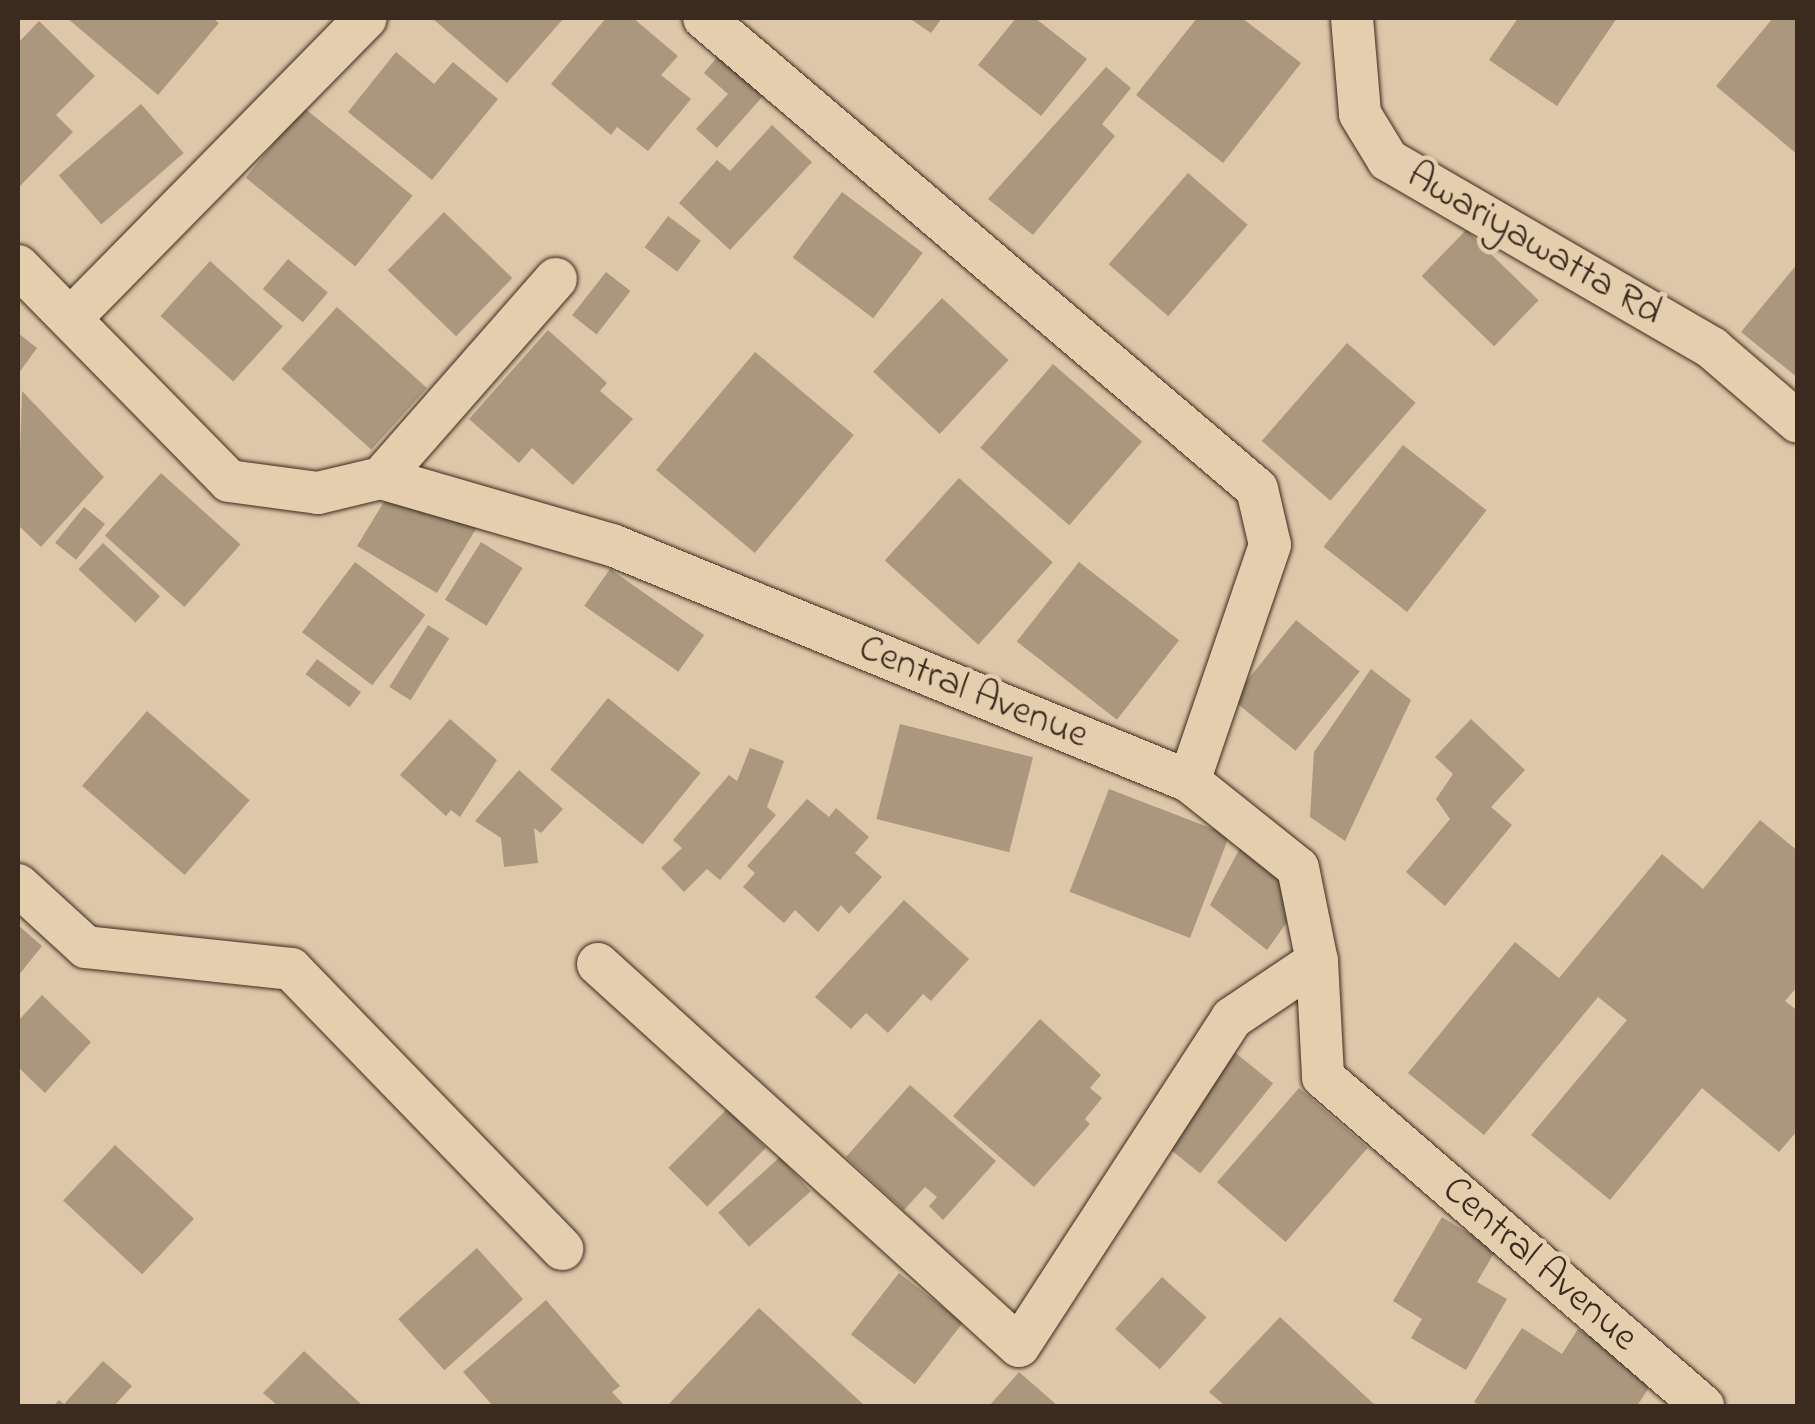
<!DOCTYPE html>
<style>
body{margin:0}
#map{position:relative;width:1815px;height:1424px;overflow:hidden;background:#ddc7a8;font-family:"Indie Flower",sans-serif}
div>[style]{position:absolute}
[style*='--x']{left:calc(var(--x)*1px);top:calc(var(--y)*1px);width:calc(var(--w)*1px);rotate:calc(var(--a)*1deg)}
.building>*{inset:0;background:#aa977e;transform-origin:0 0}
.roads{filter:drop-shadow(0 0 2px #3b2a1e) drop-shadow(0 0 2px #3b2a1e)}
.minor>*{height:42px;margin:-21px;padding:0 21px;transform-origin:21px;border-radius:21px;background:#e4ceae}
span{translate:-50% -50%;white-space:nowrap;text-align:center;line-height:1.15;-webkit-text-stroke:9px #e4ceae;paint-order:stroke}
.street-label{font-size:40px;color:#3b2a1e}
.frame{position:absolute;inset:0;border:20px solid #3b2a1e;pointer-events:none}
</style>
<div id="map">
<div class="building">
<i style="clip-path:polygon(67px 18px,212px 18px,219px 23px,158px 95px)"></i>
<i style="clip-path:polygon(432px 18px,564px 18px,507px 83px)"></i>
<i style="clip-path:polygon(606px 18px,633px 18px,678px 56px,661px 75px,691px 99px,648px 151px,617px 127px,611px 135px,551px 84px)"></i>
<i style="clip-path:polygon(909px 18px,942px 18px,931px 33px)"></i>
<i style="clip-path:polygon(1016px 18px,1035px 18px,1087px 59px,1041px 116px,978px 65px)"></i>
<i style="clip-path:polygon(1197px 18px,1242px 18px,1301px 63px,1223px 163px,1136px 95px)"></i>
<i style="clip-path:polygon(1518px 18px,1617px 18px,1557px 106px,1489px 60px)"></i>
<i style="clip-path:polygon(1773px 18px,1798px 18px,1798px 155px,1716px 86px)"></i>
<i style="clip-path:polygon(39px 21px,95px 76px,56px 115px,73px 132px,20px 186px,18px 43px)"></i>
<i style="clip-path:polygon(396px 52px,434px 84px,453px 62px,498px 99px,432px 180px,348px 112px)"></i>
<i style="clip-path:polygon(718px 56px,763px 96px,717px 148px,696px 129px,728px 94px,704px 73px)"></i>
<i style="clip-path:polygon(1106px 67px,1131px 88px,1102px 124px,1115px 136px,1033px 235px,988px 199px)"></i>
<i style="left:141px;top:104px;width:65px;height:109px;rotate:49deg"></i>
<i style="left:303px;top:107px;width:141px;height:91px;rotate:39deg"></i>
<i style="clip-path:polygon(772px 125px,812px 162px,730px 250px,679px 203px,717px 160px,730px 171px)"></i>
<i style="left:1188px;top:173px;width:79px;height:121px;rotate:41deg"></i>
<i style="left:842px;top:192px;width:101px;height:82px;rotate:37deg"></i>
<i style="left:444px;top:212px;width:95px;height:81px;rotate:44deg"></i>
<i style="left:668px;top:216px;width:41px;height:39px;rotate:37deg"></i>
<i style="left:1466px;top:230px;width:101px;height:64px;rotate:44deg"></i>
<i style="left:288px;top:259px;width:52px;height:39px;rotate:40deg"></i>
<i style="left:210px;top:261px;width:98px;height:74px;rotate:42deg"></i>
<i style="clip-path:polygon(1798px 263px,1798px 378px,1741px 332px)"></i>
<i style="left:606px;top:272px;width:31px;height:55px;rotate:38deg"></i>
<i style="left:942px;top:298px;width:91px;height:101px;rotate:43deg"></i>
<i style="left:337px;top:307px;width:121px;height:83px;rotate:42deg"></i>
<i style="clip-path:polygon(548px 330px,607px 383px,600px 391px,633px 419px,573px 485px,532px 448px,519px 463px,469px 419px)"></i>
<i style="clip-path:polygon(18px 333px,37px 348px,18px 374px)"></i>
<i style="left:1347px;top:343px;width:91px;height:130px;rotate:41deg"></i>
<i style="left:755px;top:352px;width:129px;height:154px;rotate:40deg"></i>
<i style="left:1053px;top:364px;width:118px;height:111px;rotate:41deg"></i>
<i style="clip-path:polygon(22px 391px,104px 477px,41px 547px,18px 525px)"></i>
<i style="left:1403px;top:445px;width:106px;height:129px;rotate:38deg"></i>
<i style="left:161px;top:473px;width:107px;height:84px;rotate:42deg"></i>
<i style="left:959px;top:478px;width:126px;height:111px;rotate:42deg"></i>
<i style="clip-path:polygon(390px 492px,428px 515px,438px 500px,479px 524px,437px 593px,357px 546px)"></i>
<i style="left:84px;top:507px;width:27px;height:46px;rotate:39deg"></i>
<i style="left:481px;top:542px;width:49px;height:68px;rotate:32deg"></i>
<i style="left:103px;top:543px;width:78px;height:36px;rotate:43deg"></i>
<i style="left:355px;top:562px;width:88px;height:88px;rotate:37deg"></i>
<i style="left:1079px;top:562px;width:127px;height:101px;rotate:38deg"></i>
<i style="left:610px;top:569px;width:115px;height:45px;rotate:35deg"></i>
<i style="left:1296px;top:620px;width:82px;height:102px;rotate:39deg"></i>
<i style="left:428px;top:625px;width:25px;height:73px;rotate:32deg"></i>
<i style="left:317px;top:659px;width:55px;height:19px;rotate:37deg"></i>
<i style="clip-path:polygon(1371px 669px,1411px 700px,1345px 841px,1310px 817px,1314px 752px)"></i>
<i style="left:608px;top:698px;width:119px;height:92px;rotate:39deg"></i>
<i style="left:147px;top:711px;width:136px;height:99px;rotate:41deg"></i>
<i style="clip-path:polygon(450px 719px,497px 760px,460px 817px,451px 810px,446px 816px,400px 775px)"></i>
<i style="clip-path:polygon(1471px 719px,1525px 770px,1491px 807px,1512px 825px,1445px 906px,1406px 872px,1450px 819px,1436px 799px,1453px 774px,1435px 757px)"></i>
<i style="left:900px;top:724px;width:137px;height:98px;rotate:14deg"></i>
<i style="clip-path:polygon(750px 748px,784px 761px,767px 807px,776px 815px,720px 880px,707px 869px,684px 892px,661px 868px,682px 848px,673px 840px,729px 775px,737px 781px)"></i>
<i style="clip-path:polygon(519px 770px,563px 809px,541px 833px,534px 828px,538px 863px,504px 867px,501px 838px,475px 821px)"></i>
<i style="left:1109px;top:789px;width:129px;height:110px;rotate:21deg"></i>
<i style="clip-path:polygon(807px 799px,829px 817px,836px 808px,869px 837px,855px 853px,882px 877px,849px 914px,841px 905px,818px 932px,795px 910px,784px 923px,743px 887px,755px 873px,747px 866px)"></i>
<i style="clip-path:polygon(1760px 820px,1798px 851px,1798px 986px,1785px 1001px,1798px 1011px,1798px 1130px,1779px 1152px,1702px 1088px,1610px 1200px,1531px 1135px,1627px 1020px,1598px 997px,1484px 1135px,1408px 1073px,1515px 942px,1559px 978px,1662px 854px,1703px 889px)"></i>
<i style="clip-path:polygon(1242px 844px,1291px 882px,1300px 904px,1267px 950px,1210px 905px)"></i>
<i style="clip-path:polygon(904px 900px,969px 959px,931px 1001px,923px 994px,888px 1033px,866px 1013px,851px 1029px,815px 997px)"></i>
<i style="clip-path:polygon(18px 925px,42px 946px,18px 976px)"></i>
<i style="clip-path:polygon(42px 995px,91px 1042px,45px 1093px,18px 1067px,18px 1021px)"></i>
<i style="clip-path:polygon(1040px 1019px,1101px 1075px,1090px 1088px,1102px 1098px,1085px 1119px,1090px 1124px,1034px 1187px,953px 1116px)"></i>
<i style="left:1232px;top:1050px;width:53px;height:116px;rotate:39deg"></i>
<i style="clip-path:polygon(910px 1085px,996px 1161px,943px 1220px,929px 1206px,937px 1197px,925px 1187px,904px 1210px,846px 1157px)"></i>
<i style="left:1299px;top:1088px;width:91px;height:125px;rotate:41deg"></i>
<i style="left:727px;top:1109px;width:55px;height:83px;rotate:45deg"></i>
<i style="left:115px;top:1145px;width:108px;height:76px;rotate:43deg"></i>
<i style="left:780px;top:1157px;width:46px;height:83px;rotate:48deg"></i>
<i style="clip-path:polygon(1442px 1217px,1496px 1250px,1477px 1282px,1507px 1299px,1466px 1370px,1411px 1338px,1422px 1319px,1393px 1301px)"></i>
<i style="left:477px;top:1248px;width:69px;height:106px;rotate:48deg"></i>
<i style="left:899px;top:1273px;width:81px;height:78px;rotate:38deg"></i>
<i style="left:1162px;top:1277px;width:60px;height:70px;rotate:42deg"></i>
<i style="clip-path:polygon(546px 1300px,620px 1386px,612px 1392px,625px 1406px,493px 1406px,463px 1372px)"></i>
<i style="clip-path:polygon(759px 1308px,865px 1406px,667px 1406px)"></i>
<i style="clip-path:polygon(1280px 1317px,1376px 1406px,1225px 1406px,1209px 1392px)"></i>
<i style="clip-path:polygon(1522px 1328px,1562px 1354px,1578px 1329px,1655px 1378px,1637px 1406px,1481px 1406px,1474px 1402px)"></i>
<i style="clip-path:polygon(304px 1351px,363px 1406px,278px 1406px,263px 1393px)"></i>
<i style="clip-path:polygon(103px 1361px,132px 1386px,114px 1406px,53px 1406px,59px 1400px,64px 1404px)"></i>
<i style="clip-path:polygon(1019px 1372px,1058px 1406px,989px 1406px)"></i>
</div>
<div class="roads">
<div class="minor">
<i style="--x:704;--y:18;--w:726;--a:40.42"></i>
<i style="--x:1257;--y:489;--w:57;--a:76.9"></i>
<i style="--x:1270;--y:545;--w:250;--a:108.9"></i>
<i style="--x:1352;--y:18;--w:96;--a:85.2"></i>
<i style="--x:1360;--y:114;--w:54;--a:58.7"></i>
<i style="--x:1388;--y:160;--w:375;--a:30.1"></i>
<i style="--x:1712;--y:348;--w:113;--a:40.7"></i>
<i style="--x:18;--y:266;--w:301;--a:45.5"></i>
<i style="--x:229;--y:481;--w:90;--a:7.7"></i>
<i style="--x:318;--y:493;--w:65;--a:-13.4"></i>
<i style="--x:381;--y:478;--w:241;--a:16.2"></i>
<i style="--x:612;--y:545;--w:623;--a:22.25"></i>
<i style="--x:1189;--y:781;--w:139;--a:38.6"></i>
<i style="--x:1298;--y:868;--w:95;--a:78.5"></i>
<i style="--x:1317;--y:961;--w:116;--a:87"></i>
<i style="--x:1323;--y:1077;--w:503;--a:40.89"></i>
<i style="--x:72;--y:317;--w:419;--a:-45.5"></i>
<i style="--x:381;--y:478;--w:265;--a:-48.7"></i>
<i style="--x:18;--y:885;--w:92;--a:42.4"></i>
<i style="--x:86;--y:947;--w:206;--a:6.1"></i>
<i style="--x:291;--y:969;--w:390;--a:45.9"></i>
<i style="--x:598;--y:964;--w:568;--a:42.22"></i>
<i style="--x:1019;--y:1346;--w:391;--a:-57"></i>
<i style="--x:1232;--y:1018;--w:102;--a:-33.8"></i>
</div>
</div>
<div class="street-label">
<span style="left:1534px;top:245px;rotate:30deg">Awariyawatta Rd</span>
<span style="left:973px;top:693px;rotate:22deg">Central Avenue</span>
<span style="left:1539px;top:1265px;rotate:41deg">Central Avenue</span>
</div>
<div class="frame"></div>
</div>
